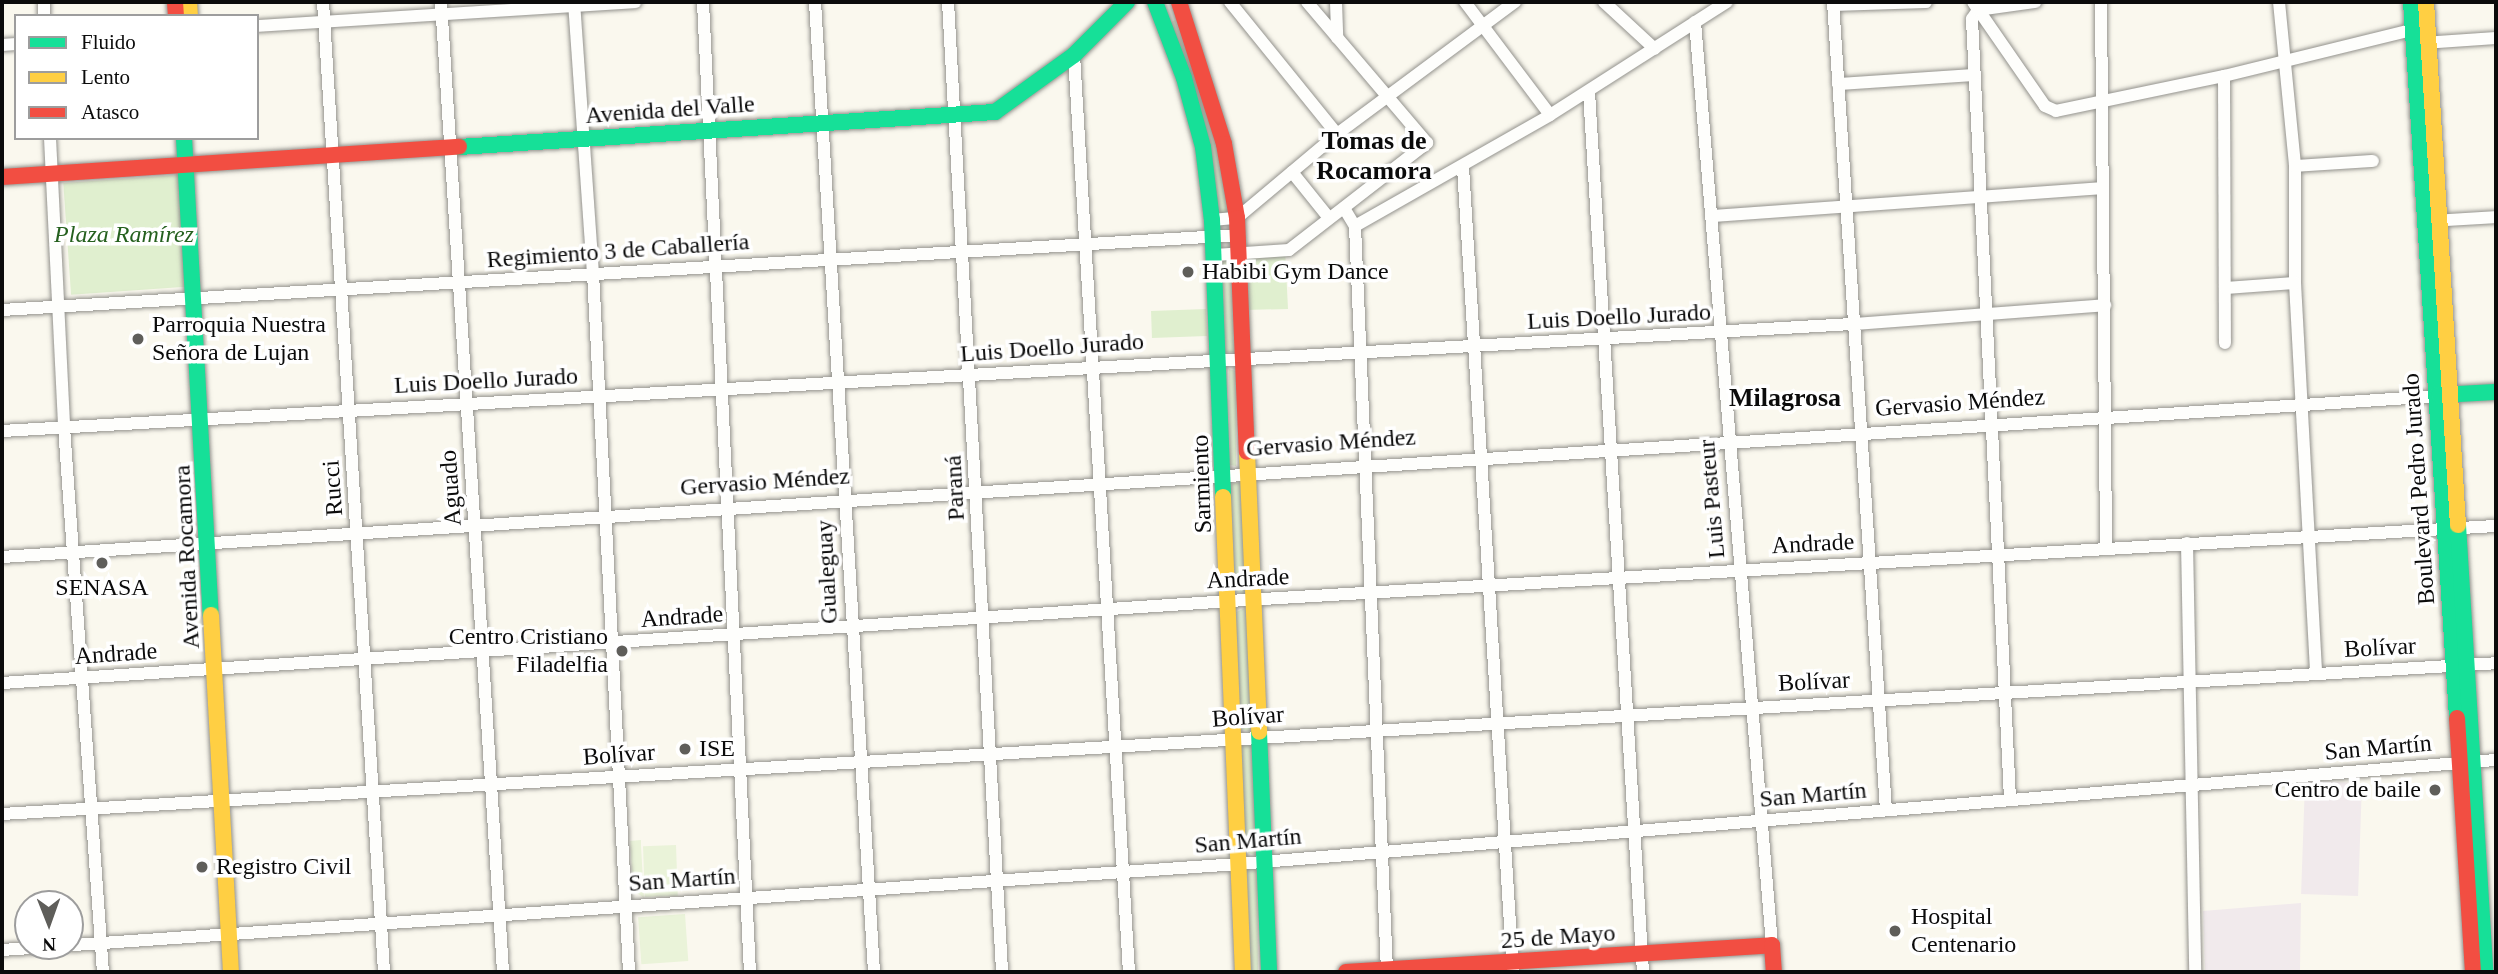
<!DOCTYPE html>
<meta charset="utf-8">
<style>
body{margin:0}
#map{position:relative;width:2498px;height:974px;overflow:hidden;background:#faf8ee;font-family:Georgia,serif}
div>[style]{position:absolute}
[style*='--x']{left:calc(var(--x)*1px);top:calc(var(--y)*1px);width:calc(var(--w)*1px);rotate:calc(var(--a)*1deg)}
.industrial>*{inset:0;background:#f1eaec;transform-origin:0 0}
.green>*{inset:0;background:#e0efcf;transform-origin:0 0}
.pitch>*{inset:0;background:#eaf3d9;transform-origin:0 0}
.roads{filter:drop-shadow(0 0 2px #93928d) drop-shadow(0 0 2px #93928d)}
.street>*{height:12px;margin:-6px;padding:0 6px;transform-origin:6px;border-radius:6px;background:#fefefc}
.fast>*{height:16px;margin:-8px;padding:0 8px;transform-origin:8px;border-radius:8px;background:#16e098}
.slow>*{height:16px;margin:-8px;padding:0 8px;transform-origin:8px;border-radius:8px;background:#ffcf43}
.jam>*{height:16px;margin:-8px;padding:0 8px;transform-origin:8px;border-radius:8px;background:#f24e42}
.dots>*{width:19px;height:19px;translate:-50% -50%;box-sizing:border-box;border:4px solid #fff;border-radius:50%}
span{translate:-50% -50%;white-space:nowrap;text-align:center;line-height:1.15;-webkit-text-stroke:7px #fff;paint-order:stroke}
.street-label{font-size:24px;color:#0b0b0b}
.park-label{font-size:24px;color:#25601e;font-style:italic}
.poi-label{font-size:24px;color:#0b0b0b}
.left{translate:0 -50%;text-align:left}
.right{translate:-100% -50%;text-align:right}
.neighbourhood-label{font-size:26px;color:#0b0b0b;font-weight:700}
.frame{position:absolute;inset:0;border:4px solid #0b0b0b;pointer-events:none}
.legend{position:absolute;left:14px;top:14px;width:245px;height:126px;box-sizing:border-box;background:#fff;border:2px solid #9d9d9d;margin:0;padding:9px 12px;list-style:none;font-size:21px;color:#0b0b0b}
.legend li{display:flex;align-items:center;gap:14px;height:35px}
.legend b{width:35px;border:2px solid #9d9d9d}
.north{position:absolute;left:14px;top:890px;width:70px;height:70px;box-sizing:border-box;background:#fff;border:2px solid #9d9d9d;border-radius:50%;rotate:179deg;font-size:19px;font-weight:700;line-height:28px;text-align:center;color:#0b0b0b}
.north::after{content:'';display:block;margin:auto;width:24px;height:32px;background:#5f5e5a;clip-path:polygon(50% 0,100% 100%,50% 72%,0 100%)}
</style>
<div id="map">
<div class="industrial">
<i style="left:2362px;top:783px;width:113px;height:57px;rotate:92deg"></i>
<i style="clip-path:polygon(2301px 903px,2300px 972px,2205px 972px,2203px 911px)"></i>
</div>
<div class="green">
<i style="clip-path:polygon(1175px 20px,1220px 144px,1228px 212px,1221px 216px,1170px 23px)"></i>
<i style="left:178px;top:175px;width:112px;height:115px;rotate:86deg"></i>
<i style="clip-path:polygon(1285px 249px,1288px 309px,1245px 310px,1247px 255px)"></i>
<i style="left:1231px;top:260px;width:92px;height:9px;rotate:88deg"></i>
<i style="left:1206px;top:309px;width:27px;height:55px;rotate:88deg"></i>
<i style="clip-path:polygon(1229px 369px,1236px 371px,1236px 466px,1230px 465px)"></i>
<i style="clip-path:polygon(1234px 483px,1240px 483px,1247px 593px,1242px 594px,1235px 591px,1230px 486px)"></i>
<i style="clip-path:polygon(1243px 609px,1246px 610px,1251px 732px,1241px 729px,1236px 612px)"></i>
<i style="clip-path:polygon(1253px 744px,1257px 854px,1255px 855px,1245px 852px,1241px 746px)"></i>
<i style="clip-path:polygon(1247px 866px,1257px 866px,1258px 972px,1251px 970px)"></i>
</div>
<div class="pitch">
<i style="clip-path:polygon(641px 840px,641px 846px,644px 898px,633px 890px,630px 841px)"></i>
<i style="left:676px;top:845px;width:51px;height:33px;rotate:88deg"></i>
<i style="left:685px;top:914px;width:47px;height:47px;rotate:86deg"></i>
</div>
<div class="roads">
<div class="street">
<i style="--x:44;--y:2;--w:14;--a:90"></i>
<i style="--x:323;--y:2;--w:972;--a:86.4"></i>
<i style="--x:441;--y:2;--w:972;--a:86.34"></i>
<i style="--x:574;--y:2;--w:272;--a:86"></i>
<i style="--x:593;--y:273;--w:700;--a:87.05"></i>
<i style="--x:703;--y:2;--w:971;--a:87.23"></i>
<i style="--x:815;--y:2;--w:972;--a:86.52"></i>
<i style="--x:948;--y:2;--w:972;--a:86.81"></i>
<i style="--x:1230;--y:2;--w:170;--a:51"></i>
<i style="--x:1336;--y:2;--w:36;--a:88"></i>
<i style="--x:1465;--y:2;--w:141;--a:53"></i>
<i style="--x:1604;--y:2;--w:69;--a:42.7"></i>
<i style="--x:1833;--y:2;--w:810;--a:86.25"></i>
<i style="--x:1973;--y:2;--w:126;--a:55.3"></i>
<i style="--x:2045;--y:106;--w:12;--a:24"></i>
<i style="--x:2056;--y:111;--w:172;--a:-11.8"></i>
<i style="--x:2224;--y:76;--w:202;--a:-13.8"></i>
<i style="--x:2101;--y:2;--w:545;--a:89.47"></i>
<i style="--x:2279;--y:2;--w:165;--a:84.4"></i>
<i style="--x:2295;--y:166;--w:117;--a:90"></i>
<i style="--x:2295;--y:283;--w:391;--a:86.9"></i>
<i style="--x:1833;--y:5;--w:93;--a:-1.8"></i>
<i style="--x:1978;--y:10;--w:11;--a:124"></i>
<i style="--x:1972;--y:19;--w:782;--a:87.21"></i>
<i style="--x:1978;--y:10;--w:58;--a:-8"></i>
<i style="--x:1695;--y:22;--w:926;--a:85.23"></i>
<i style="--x:257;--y:26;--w:379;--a:-3.6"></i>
<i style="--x:2423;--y:43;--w:73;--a:-3.9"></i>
<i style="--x:2;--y:45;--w:14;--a:-4"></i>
<i style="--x:1074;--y:55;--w:919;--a:86.57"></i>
<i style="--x:2224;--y:76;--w:267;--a:89.8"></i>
<i style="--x:1838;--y:84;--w:137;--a:-3.8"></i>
<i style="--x:1589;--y:92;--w:882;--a:86.49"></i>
<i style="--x:50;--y:138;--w:289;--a:87.2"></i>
<i style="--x:64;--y:427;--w:546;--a:85.91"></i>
<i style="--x:2295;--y:166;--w:78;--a:-3.7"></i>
<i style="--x:1463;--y:167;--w:807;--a:86.45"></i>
<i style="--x:1292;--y:172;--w:59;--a:51.2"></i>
<i style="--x:1344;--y:208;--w:21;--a:59"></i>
<i style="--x:1355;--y:226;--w:747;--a:87.54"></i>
<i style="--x:1712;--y:216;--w:390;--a:-4.1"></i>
<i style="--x:1212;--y:220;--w:25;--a:-5"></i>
<i style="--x:1237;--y:218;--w:131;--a:-40"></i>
<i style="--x:1337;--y:134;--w:222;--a:-36.6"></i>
<i style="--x:2431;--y:221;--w:65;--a:-3.5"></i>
<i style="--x:1355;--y:226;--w:224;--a:-29.6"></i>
<i style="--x:1550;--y:115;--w:210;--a:-32.6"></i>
<i style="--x:1215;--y:255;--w:74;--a:-3.9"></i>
<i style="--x:1289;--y:250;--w:175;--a:-37.8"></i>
<i style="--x:1427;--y:143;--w:185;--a:-130.4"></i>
<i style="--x:2225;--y:288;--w:70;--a:-4.1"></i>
<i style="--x:2;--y:310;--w:1238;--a:-3.47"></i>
<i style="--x:2;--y:431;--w:1855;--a:-3.31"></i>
<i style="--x:1854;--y:324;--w:252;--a:-4.3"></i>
<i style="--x:2187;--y:543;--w:429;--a:88.9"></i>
<i style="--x:2;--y:557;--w:2439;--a:-3.78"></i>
<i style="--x:2;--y:683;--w:1230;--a:-3.82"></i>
<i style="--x:1229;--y:601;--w:1269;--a:-3.39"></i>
<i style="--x:2;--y:814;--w:2499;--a:-3.46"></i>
<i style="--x:2;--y:950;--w:1239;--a:-3.98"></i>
<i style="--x:1238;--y:864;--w:1262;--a:-4.73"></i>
</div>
<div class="fast">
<i style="--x:1155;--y:2;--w:81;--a:69.1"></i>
<i style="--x:1184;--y:78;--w:72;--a:74.6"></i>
<i style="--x:1203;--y:147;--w:74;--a:83"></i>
<i style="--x:1212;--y:220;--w:277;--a:87.7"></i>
<i style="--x:2411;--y:2;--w:717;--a:86.32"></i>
<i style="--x:184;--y:138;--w:478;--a:86.8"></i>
<i style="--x:459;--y:147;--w:537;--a:-3.74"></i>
<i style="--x:995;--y:112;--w:97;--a:-35.8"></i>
<i style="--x:1074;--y:55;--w:75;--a:-45"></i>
<i style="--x:2439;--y:395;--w:57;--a:-3"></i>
<i style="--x:2458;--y:525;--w:448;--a:86.5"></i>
<i style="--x:1259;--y:732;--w:240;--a:87.6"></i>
</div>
<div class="slow">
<i style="--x:189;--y:2;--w:14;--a:86"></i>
<i style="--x:2426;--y:2;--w:524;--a:86.5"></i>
<i style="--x:1247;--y:452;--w:280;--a:87.5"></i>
<i style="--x:1223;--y:497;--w:475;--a:87.6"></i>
<i style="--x:211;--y:615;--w:358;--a:86.8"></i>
</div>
<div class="jam">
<i style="--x:175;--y:2;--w:14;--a:86"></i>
<i style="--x:1179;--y:2;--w:149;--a:72.4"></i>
<i style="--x:1224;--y:144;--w:75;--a:80"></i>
<i style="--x:1237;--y:218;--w:234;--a:87.6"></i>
<i style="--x:2;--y:177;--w:458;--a:-3.8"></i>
<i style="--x:2457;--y:718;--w:255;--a:86.4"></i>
<i style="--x:1346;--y:972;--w:427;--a:-3.6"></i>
<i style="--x:1772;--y:945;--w:27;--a:86"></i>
</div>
</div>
<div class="dots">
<i style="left:1188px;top:272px;background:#5f5e5a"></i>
<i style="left:138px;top:339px;background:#5f5e5a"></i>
<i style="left:102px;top:563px;background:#5f5e5a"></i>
<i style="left:622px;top:651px;background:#5f5e5a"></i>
<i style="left:685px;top:749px;background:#5f5e5a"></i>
<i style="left:2435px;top:790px;background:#5f5e5a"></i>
<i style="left:202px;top:867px;background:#5f5e5a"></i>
<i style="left:1895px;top:931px;background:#5f5e5a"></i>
</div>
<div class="street-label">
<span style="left:670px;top:110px;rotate:-4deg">Avenida del Valle</span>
<span style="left:618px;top:251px;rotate:-4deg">Regimiento 3 de Caballería</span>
<span style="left:1619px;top:317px;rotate:-3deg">Luis Doello Jurado</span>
<span style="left:1052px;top:348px;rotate:-4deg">Luis Doello Jurado</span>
<span style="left:486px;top:381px;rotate:-3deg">Luis Doello Jurado</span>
<span style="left:1960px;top:403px;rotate:-4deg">Gervasio Méndez</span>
<span style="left:1331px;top:443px;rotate:-4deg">Gervasio Méndez</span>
<span style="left:765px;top:482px;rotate:-4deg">Gervasio Méndez</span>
<span style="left:1202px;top:484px;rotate:-92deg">Sarmiento</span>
<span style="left:333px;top:488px;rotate:-94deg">Rucci</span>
<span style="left:451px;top:488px;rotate:-94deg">Aguado</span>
<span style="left:955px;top:488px;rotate:-93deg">Paraná</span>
<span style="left:2419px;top:489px;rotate:-94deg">Boulevard Pedro Jurado</span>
<span style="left:1712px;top:499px;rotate:-95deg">Luis Pasteur</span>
<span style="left:1813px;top:544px;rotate:-3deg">Andrade</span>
<span style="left:187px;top:557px;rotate:-93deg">Avenida Rocamora</span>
<span style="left:827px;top:572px;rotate:-93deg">Gualeguay</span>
<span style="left:1248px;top:579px;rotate:-3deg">Andrade</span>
<span style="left:682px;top:617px;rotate:-4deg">Andrade</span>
<span style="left:2380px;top:648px;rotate:-3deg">Bolívar</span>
<span style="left:116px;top:654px;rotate:-4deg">Andrade</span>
<span style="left:1814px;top:682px;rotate:-3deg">Bolívar</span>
<span style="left:1248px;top:717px;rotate:-4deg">Bolívar</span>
<span style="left:2378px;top:748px;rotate:-5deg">San Martín</span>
<span style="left:619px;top:755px;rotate:-4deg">Bolívar</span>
<span style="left:1813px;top:795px;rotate:-5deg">San Martín</span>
<span style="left:1248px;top:841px;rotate:-5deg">San Martín</span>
<span style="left:682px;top:880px;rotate:-4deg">San Martín</span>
<span style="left:1558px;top:937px;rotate:-4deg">25 de Mayo</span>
</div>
<div class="park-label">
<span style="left:124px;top:235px">Plaza Ramírez</span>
</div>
<div class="poi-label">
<span class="left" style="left:1202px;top:272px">Habibi Gym Dance</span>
<span class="left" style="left:152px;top:339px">Parroquia Nuestra<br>Señora de Lujan</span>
<span style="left:102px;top:588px">SENASA</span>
<span class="right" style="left:608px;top:651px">Centro Cristiano<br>Filadelfia</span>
<span class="left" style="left:699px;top:749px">ISE</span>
<span class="right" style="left:2421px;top:790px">Centro de baile</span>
<span class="left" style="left:216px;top:867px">Registro Civil</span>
<span class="left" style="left:1911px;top:931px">Hospital<br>Centenario</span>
</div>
<div class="neighbourhood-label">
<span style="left:1374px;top:156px">Tomas de<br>Rocamora</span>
<span style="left:1785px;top:398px">Milagrosa</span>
</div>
<div class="frame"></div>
<ul class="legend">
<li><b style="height:9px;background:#16e098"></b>Fluido</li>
<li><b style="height:9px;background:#ffcf43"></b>Lento</li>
<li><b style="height:9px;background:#f24e42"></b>Atasco</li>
</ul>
<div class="north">N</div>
</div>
